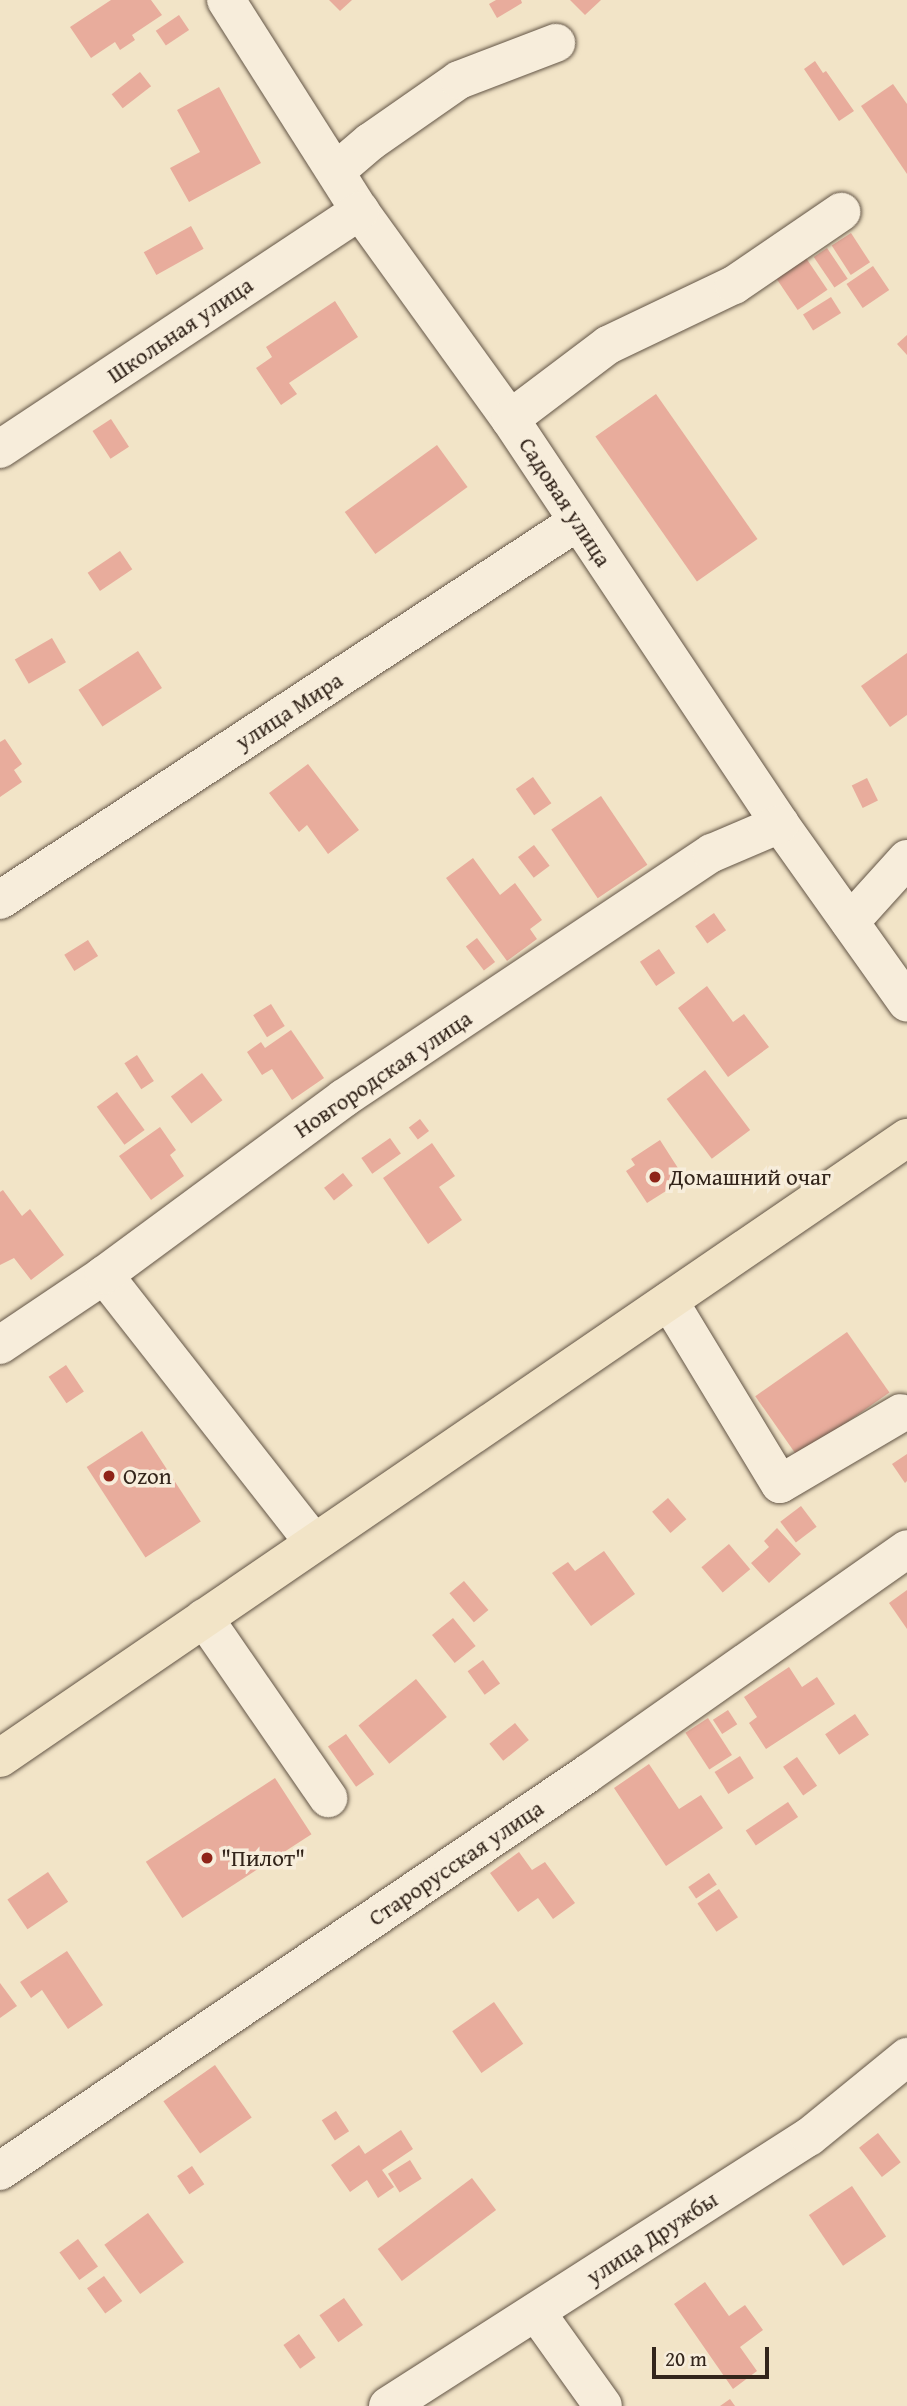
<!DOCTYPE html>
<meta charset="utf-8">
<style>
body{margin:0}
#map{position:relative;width:907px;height:2406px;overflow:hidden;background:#f2e4c7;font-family:"Gentium Book Plus",serif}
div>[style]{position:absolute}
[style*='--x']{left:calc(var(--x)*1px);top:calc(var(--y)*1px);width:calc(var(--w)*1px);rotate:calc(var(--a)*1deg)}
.building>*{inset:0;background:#e8ac9c;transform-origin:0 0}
.roads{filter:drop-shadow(0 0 2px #635546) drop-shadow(0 0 2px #635546)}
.minor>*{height:38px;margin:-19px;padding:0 19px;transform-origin:19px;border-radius:19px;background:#f7eddb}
.major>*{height:38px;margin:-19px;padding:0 19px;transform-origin:19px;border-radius:19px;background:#f2e4c7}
.dots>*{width:19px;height:19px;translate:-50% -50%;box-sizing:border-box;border:4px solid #f7eddb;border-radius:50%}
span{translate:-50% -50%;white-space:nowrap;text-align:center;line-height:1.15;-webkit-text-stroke:7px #f7eddb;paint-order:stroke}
.street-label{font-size:23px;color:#33251b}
.poi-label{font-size:23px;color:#33251b}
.left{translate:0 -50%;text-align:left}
.scale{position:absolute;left:652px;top:2347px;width:117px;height:32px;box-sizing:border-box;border:4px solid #33251b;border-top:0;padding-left:9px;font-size:21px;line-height:24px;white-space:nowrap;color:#33251b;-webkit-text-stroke:5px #f7eddb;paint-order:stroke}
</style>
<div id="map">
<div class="building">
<i style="clip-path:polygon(111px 0,151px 0,162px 15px,132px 35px,135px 40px,120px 50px,115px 42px,91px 58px,70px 27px)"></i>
<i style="clip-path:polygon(329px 0,352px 0,340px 11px)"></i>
<i style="clip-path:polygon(496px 0,521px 0,522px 3px,497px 18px,489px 4px)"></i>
<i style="clip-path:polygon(570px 0,601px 0,585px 15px)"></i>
<i style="left:179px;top:15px;width:18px;height:28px;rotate:56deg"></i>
<i style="clip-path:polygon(815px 61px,823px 73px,826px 71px,854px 111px,839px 121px,804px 69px)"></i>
<i style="left:140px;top:72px;width:18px;height:36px;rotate:52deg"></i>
<i style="clip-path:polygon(893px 84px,907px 104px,907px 174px,861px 106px)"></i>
<i style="clip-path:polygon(219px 87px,261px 163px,189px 202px,170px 168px,200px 152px,177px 110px)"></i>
<i style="left:191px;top:226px;width:26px;height:54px;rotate:61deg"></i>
<i style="left:851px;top:233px;width:35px;height:23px;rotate:57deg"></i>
<i style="left:827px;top:248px;width:37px;height:16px;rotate:56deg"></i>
<i style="left:804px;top:255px;width:42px;height:36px;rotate:56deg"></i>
<i style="left:873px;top:266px;width:29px;height:32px;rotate:56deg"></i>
<i style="left:831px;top:297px;width:19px;height:33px;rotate:58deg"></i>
<i style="clip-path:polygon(335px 301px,358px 337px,289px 383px,297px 394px,281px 405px,256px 368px,272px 357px,266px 347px)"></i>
<i style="clip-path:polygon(907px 335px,907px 355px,897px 344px)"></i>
<i style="left:656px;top:394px;width:177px;height:74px;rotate:55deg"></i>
<i style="left:111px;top:419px;width:33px;height:22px;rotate:57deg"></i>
<i style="left:437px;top:445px;width:52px;height:114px;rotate:54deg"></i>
<i style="left:120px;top:551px;width:22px;height:39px;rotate:56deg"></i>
<i style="left:52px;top:638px;width:28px;height:43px;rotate:60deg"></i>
<i style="left:138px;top:651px;width:44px;height:71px;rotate:57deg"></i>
<i style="clip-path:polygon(907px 653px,907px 715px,890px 727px,861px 686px)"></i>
<i style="clip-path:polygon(5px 739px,22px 764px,14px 770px,22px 782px,0 797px,0 742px)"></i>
<i style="clip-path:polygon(308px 764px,359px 830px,328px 854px,307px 825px,299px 832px,269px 793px)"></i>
<i style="left:533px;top:777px;width:32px;height:21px;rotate:55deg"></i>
<i style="left:867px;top:778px;width:25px;height:17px;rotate:64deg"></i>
<i style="left:601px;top:796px;width:83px;height:60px;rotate:56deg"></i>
<i style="left:534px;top:845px;width:26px;height:20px;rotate:53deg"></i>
<i style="clip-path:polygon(473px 858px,500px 895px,515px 883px,542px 920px,530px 929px,537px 939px,507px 961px,446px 878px)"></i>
<i style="left:714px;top:913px;width:21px;height:23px;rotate:55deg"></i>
<i style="left:477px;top:938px;width:30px;height:14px;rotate:53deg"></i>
<i style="left:88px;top:940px;width:19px;height:28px;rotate:58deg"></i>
<i style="left:659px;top:949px;width:29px;height:23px;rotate:56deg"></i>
<i style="clip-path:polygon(707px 986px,733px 1022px,744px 1014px,769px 1047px,728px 1077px,678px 1008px)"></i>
<i style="left:271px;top:1004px;width:26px;height:21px;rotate:58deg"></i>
<i style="clip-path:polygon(291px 1030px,324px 1078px,292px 1100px,272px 1069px,262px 1075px,247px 1052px,261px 1042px,265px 1048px)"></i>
<i style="left:137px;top:1055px;width:31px;height:15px;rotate:57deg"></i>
<i style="left:705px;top:1070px;width:75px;height:48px;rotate:53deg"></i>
<i style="left:202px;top:1073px;width:34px;height:39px;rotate:53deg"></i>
<i style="left:117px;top:1092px;width:47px;height:25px;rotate:54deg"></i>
<i style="left:420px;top:1119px;width:15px;height:14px;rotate:53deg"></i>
<i style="clip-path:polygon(160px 1127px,176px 1150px,170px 1155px,184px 1176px,151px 1200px,119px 1156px)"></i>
<i style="left:390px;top:1138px;width:19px;height:35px;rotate:55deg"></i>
<i style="clip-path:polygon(660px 1140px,685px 1179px,647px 1203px,626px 1171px,635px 1165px,631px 1159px)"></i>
<i style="clip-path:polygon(432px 1143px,455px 1176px,439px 1187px,462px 1220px,428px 1244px,383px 1178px)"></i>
<i style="left:343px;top:1173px;width:16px;height:24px;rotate:52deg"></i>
<i style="clip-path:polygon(3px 1190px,22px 1216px,30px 1209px,64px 1255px,31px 1280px,14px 1258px,0 1265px,0 1192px)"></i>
<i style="left:847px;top:1332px;width:74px;height:112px;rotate:55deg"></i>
<i style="left:66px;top:1365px;width:32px;height:21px;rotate:56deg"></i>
<i style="left:142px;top:1431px;width:108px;height:66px;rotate:57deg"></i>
<i style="clip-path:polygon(907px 1454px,907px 1481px,905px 1483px,892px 1464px)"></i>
<i style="left:668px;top:1498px;width:28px;height:21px;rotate:49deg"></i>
<i style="left:801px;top:1506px;width:26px;height:26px;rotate:53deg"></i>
<i style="clip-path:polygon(777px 1528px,801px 1554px,769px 1583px,751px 1563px,769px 1547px,764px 1541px)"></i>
<i style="left:729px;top:1544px;width:33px;height:36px;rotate:50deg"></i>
<i style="clip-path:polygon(604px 1551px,635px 1594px,591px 1626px,552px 1573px,568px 1562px,575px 1571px)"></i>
<i style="left:464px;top:1581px;width:38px;height:19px;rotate:50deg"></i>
<i style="clip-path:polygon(907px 1590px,907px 1629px,889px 1603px)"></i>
<i style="left:453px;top:1618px;width:36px;height:27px;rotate:51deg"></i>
<i style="left:483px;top:1660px;width:29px;height:19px;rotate:54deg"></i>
<i style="clip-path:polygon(789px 1667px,802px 1687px,817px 1677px,835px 1704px,766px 1749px,749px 1723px,757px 1717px,744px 1697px)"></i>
<i style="left:416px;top:1679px;width:49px;height:74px;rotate:51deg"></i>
<i style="left:728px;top:1710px;width:17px;height:18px;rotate:57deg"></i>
<i style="left:855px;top:1714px;width:25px;height:36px;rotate:56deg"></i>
<i style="left:708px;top:1718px;width:44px;height:27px;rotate:57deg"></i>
<i style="left:515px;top:1723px;width:22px;height:33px;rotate:51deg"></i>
<i style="left:346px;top:1734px;width:49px;height:22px;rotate:55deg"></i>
<i style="left:740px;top:1756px;width:26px;height:30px;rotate:58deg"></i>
<i style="left:797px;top:1757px;width:35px;height:17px;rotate:55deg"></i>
<i style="clip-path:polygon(649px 1764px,679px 1809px,701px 1795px,723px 1828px,666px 1866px,614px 1788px)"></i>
<i style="left:275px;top:1778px;width:67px;height:154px;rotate:57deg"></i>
<i style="left:788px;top:1802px;width:18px;height:51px;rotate:56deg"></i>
<i style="clip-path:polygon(519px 1852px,532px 1870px,545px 1862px,575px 1903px,553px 1919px,538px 1898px,518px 1912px,490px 1873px)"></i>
<i style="left:48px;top:1872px;width:36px;height:49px;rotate:56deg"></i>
<i style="left:709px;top:1873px;width:14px;height:25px;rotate:56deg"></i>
<i style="left:719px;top:1889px;width:34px;height:26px;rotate:56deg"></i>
<i style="clip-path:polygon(67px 1951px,103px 2005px,68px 2029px,42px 1990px,31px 1998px,20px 1982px)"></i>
<i style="clip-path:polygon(0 1983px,17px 2006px,0 2018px)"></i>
<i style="left:494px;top:2002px;width:51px;height:51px;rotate:55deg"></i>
<i style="left:215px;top:2065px;width:64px;height:63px;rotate:55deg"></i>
<i style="left:336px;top:2111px;width:24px;height:17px;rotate:57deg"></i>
<i style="clip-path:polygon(401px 2130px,413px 2149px,382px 2170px,394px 2187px,378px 2198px,367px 2180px,350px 2192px,331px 2165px,359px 2145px,365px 2154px)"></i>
<i style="left:878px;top:2133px;width:37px;height:24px;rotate:52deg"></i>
<i style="left:410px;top:2160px;width:22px;height:26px;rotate:58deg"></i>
<i style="left:192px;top:2166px;width:22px;height:18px;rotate:56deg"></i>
<i style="left:472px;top:2178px;width:40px;height:118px;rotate:53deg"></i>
<i style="left:852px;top:2186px;width:61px;height:52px;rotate:56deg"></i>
<i style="left:148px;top:2213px;width:61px;height:54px;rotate:54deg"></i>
<i style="left:78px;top:2239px;width:34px;height:23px;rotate:54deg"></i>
<i style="left:104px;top:2276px;width:31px;height:21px;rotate:54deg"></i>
<i style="clip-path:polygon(705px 2282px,729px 2316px,745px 2305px,763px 2330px,740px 2347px,757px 2371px,733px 2389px,674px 2304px)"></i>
<i style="left:344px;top:2298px;width:33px;height:30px;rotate:55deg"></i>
<i style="left:299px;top:2334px;width:29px;height:19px;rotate:55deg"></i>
<i style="clip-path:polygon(730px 2399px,735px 2406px,720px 2406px)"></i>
</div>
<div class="roads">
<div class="minor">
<i style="--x:226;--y:0;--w:250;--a:57.6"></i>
<i style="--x:360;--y:211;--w:256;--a:54.2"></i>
<i style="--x:510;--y:419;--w:487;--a:56.3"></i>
<i style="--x:780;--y:824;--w:219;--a:54.6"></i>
<i style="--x:336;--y:171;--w:45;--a:-40.5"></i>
<i style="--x:370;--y:142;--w:108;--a:-34.9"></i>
<i style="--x:459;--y:80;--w:104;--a:-20.9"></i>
<i style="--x:510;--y:419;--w:123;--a:-37.1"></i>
<i style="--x:608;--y:345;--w:140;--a:-25.5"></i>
<i style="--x:734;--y:285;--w:130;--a:-34.3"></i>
<i style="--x:0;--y:449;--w:432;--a:-33.5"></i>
<i style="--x:0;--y:900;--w:690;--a:-33.23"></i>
<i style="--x:850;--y:922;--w:85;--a:-47.9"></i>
<i style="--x:104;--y:1275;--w:340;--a:51.9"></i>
<i style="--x:669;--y:1301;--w:214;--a:58.8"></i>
<i style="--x:780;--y:1484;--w:140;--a:-30.4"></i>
<i style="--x:0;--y:1345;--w:125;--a:-33.9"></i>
<i style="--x:104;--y:1275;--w:298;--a:-36.4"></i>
<i style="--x:344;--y:1098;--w:442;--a:-33.7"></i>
<i style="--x:712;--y:853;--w:74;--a:-23.1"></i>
<i style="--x:204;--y:1618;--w:219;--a:55.4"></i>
<i style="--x:0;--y:2171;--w:709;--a:-34.07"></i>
<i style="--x:587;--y:1774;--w:391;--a:-35.1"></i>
<i style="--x:536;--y:2312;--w:115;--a:54.5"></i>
<i style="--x:388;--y:2406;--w:500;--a:-32.6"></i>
<i style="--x:809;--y:2137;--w:127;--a:-39.2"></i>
</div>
<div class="major">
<i style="--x:0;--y:1758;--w:1099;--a:-34.36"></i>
</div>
</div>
<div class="dots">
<i style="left:655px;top:1177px;background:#8f2418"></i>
<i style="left:109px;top:1476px;background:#8f2418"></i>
<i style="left:207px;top:1858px;background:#8f2418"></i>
</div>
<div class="street-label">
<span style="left:180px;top:330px;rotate:-34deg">Школьная улица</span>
<span style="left:565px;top:502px;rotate:57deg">Садовая улица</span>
<span style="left:289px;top:711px;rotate:-33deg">улица Мира</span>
<span style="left:383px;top:1074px;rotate:-34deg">Новгородская улица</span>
<span style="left:456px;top:1863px;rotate:-34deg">Старорусская улица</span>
<span style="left:652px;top:2238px;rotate:-33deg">улица Дружбы</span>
</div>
<div class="poi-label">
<span class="left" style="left:669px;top:1177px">Домашний очаг</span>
<span class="left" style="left:123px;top:1476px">Ozon</span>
<span class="left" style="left:221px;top:1858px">"Пилот"</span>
</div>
<div class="scale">20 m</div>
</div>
